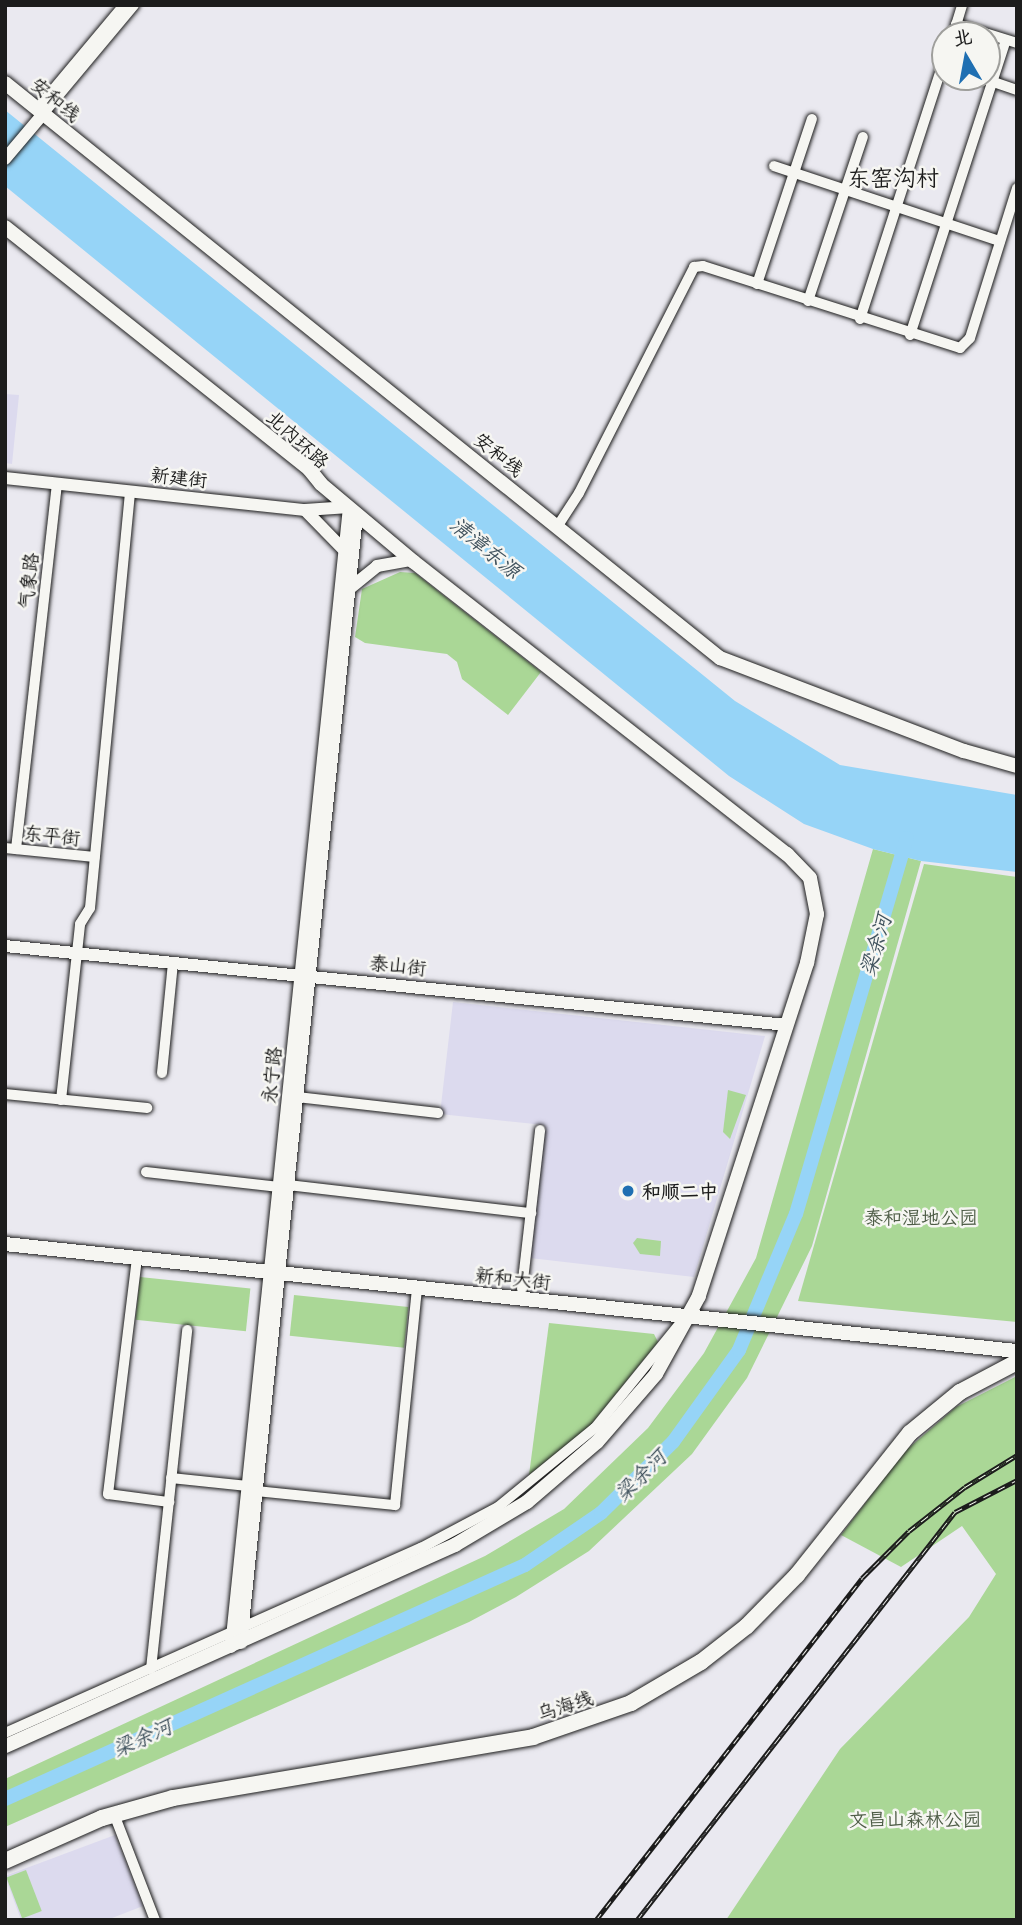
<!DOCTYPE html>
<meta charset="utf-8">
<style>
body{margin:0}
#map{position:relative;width:1022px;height:1925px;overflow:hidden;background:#eae9f0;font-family:Mali,"LXGW WenKai TC",sans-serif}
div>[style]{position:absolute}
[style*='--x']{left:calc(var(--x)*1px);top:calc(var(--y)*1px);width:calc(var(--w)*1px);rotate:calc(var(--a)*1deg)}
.built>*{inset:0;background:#dcdaee}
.green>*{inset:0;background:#aad796;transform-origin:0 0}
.water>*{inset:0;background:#96d4f7}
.river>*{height:14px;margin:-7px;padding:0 7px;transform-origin:7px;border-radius:7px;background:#96d4f7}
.roads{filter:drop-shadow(0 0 2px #1c1c1c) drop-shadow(0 0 2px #1c1c1c)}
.minor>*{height:10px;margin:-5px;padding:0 5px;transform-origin:5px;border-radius:5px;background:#f6f6f2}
.tertiary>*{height:12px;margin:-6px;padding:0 6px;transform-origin:6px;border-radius:6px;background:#f6f6f2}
.secondary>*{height:14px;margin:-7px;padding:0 7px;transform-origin:7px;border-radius:7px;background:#f6f6f2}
.trunk>*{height:16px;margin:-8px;padding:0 8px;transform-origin:8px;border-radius:8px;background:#f6f6f2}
.rail>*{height:5px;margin-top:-2.5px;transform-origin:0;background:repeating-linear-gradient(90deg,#f6f6f2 0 8px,#1c1c1c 0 16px);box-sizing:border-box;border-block:2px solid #1c1c1c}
.dots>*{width:19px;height:19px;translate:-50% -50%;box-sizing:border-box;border:4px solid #f6f6f2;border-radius:50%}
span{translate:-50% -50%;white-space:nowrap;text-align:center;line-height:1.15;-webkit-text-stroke:5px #f6f6f2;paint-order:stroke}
.street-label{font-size:19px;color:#1c1c1c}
.poi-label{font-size:19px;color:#1c1c1c;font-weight:700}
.left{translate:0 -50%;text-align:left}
.park-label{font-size:19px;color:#4e5d47}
.water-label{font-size:21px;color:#41535e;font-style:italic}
.quarter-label{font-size:23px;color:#1c1c1c}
.frame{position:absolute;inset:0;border:7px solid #1c1c1c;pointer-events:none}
.north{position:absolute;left:931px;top:21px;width:70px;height:70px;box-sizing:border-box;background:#f6f6f2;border:2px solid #9f9f9c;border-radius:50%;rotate:350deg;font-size:19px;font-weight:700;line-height:28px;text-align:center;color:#1c1c1c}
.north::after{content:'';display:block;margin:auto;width:24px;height:32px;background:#1f6fb2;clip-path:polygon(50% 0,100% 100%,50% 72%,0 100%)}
</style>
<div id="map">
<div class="built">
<i style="clip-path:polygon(5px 394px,19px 395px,12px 464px,5px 463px)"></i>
<i style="clip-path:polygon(453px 1002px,765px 1036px,694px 1277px,530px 1258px,544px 1125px,440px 1114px)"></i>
<i style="clip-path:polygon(115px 1835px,143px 1906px,107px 1920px,21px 1920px,5px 1876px)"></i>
</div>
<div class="green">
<i style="clip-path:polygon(400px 572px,415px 573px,541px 672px,508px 715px,462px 679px,457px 662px,447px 654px,365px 643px,355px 637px,362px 589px)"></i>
<i style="clip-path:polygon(873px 849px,921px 861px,812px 1246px,747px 1378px,692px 1454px,589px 1551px,516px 1597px,469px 1622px,5px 1827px,5px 1779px,485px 1556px,564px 1509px,648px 1428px,704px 1353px,756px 1258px)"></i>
<i style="clip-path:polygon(924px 864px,1017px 877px,1017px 1322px,798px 1301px)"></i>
<i style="clip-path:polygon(728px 1090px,746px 1095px,730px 1139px,723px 1132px)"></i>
<i style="clip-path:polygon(637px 1238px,661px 1241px,660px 1256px,640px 1254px,633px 1243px)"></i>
<i style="left:140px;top:1277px;width:111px;height:43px;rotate:6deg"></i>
<i style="left:294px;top:1295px;width:115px;height:41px;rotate:6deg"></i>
<i style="clip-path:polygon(549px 1323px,654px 1334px,658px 1342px,590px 1426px,529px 1475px)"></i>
<i style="clip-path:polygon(1017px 1376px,1017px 1920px,726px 1920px,840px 1749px,969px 1617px,996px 1574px,962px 1526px,901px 1567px,841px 1535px,904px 1452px,956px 1407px)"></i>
<i style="left:26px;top:1870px;width:44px;height:21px;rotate:69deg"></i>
</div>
<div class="water">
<i style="clip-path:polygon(5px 110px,735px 701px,840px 765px,1017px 795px,1017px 872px,921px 861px,873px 849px,804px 824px,729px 776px,5px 186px)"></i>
</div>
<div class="river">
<i style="--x:5;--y:1799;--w:570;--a:-24.23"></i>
<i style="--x:525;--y:1565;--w:92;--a:-34.4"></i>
<i style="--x:601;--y:1513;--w:101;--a:-44.6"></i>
<i style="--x:673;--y:1442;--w:113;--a:-54.3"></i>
<i style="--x:739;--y:1350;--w:147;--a:-67.3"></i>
<i style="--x:796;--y:1214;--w:392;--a:-73.6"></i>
</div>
<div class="roads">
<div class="minor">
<i style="--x:956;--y:24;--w:64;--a:17.3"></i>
<i style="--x:953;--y:35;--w:31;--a:-73"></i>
<i style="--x:979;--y:77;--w:40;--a:18.9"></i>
<i style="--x:37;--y:109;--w:136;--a:-50.1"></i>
<i style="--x:43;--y:114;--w:142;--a:-50.1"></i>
<i style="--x:774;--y:166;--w:238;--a:18.4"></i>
<i style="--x:757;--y:284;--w:174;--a:-71.6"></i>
<i style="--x:808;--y:301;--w:173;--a:-71.5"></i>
<i style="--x:860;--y:319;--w:274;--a:-72"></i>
<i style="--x:910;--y:335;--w:310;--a:-72"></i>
<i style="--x:557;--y:527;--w:40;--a:-57.1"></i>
<i style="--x:579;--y:493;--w:254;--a:-63"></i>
<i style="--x:694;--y:267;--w:9;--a:-6"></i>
<i style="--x:703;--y:266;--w:270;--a:17.7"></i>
<i style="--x:960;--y:348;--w:14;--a:-45"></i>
<i style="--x:970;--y:338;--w:157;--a:-72.6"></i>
<i style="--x:5;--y:848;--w:90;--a:5.7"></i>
<i style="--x:16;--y:849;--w:367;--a:-83.6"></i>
<i style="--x:162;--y:1073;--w:111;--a:-84.3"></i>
<i style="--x:5;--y:1094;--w:143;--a:5.6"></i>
<i style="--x:297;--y:1097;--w:142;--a:6.5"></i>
<i style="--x:61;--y:1100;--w:177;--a:-83.8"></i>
<i style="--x:80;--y:924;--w:19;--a:-58"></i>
<i style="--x:90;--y:908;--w:419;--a:-84.5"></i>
<i style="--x:146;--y:1172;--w:134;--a:6.4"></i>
<i style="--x:288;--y:1185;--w:245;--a:6.6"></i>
<i style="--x:137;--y:1258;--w:238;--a:97"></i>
<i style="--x:108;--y:1494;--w:62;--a:7.5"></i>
<i style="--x:522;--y:1289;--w:160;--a:-83.5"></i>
<i style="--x:171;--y:1478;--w:77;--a:5.9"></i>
<i style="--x:256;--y:1491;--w:140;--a:5.8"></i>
<i style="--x:395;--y:1505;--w:219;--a:-84.2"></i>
<i style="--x:151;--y:1669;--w:341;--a:-83.9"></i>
<i style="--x:5;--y:1733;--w:455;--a:-24"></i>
<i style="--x:421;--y:1548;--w:87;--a:-28"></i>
<i style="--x:498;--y:1507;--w:125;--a:-39.2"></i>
<i style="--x:595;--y:1428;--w:136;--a:-50.9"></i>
<i style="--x:114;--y:1814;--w:114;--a:68.9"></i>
</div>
<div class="tertiary">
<i style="--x:5;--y:159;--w:59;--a:-49.8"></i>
<i style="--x:5;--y:478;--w:302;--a:6.1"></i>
<i style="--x:305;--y:510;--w:44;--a:-3.9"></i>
<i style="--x:349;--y:507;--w:1146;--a:95.91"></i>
<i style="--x:305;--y:510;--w:56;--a:45.7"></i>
<i style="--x:349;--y:589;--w:36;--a:-39"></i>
<i style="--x:377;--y:566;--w:35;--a:-10"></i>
<i style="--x:5;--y:946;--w:786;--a:5.77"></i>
<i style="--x:241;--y:1643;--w:1135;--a:-84.13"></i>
</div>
<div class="secondary">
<i style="--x:5;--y:83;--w:918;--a:38.81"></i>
<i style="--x:720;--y:658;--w:261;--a:20.9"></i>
<i style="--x:964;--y:751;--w:55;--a:15.8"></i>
<i style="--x:5;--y:227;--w:389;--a:38.5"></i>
<i style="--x:309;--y:469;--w:19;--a:51"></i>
<i style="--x:321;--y:484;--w:121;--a:40"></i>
<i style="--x:414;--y:562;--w:474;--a:38.1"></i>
<i style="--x:787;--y:854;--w:33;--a:46"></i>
<i style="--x:810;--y:878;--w:37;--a:79"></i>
<i style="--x:817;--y:914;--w:50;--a:101.5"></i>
<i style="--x:807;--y:963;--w:350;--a:108"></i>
<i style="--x:699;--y:1296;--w:89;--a:118.9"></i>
<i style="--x:656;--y:1374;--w:90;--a:130.9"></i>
<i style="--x:597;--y:1442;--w:92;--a:139.4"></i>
<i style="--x:527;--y:1502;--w:84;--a:149.2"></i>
<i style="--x:455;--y:1545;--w:493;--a:155.9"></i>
<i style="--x:5;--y:1244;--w:1018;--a:6.04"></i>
</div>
<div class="trunk">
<i style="--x:5;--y:1861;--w:106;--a:-23.9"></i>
<i style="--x:102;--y:1818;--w:74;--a:-15.7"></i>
<i style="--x:173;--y:1798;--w:365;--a:-9.6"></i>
<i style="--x:533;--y:1737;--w:104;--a:-19.1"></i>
<i style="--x:631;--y:1703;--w:81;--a:-30.4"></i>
<i style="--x:701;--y:1662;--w:58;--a:-38"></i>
<i style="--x:747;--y:1626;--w:71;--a:-45.6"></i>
<i style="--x:797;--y:1575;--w:181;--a:-51.5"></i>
<i style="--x:910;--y:1433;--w:65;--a:-39.4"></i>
<i style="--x:960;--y:1392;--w:64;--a:-27.8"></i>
</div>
</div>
<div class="rail">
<i style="--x:596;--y:1920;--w:433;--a:-52.1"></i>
<i style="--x:862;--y:1578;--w:66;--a:-45"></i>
<i style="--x:909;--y:1531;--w:71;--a:-38.2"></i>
<i style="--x:965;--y:1487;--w:61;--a:-31.6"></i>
<i style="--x:637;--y:1920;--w:517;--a:-52.07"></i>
<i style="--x:955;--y:1512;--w:70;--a:-27.3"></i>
</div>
<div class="dots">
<i style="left:628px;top:1191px;background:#1f6fb2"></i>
</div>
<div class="street-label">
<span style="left:56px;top:99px;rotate:39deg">安和线</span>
<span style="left:298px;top:439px;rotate:42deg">北内环路</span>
<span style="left:499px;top:454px;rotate:39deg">安和线</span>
<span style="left:179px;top:477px;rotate:6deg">新建街</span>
<span style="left:28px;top:581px;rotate:-84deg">气象路</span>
<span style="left:52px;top:835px;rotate:6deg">东平街</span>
<span style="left:398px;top:965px;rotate:6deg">泰山街</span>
<span style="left:271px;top:1075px;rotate:-84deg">永宁路</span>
<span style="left:513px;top:1278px;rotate:6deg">新和大街</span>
<span style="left:565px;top:1705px;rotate:-18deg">乌海线</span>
</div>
<div class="poi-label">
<span class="left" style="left:642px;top:1191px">和顺二中</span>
</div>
<div class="park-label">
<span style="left:921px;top:1217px">泰和湿地公园</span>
<span style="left:915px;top:1819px">文昌山森林公园</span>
</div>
<div class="water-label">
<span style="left:486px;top:547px;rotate:39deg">清漳东源</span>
<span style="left:875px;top:945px;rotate:-74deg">梁余河</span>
<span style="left:640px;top:1475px;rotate:-45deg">梁余河</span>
<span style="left:142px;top:1737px;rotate:-24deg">梁余河</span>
</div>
<div class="quarter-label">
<span style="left:893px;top:177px">东窑沟村</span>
</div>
<div class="frame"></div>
<div class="north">北</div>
</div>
